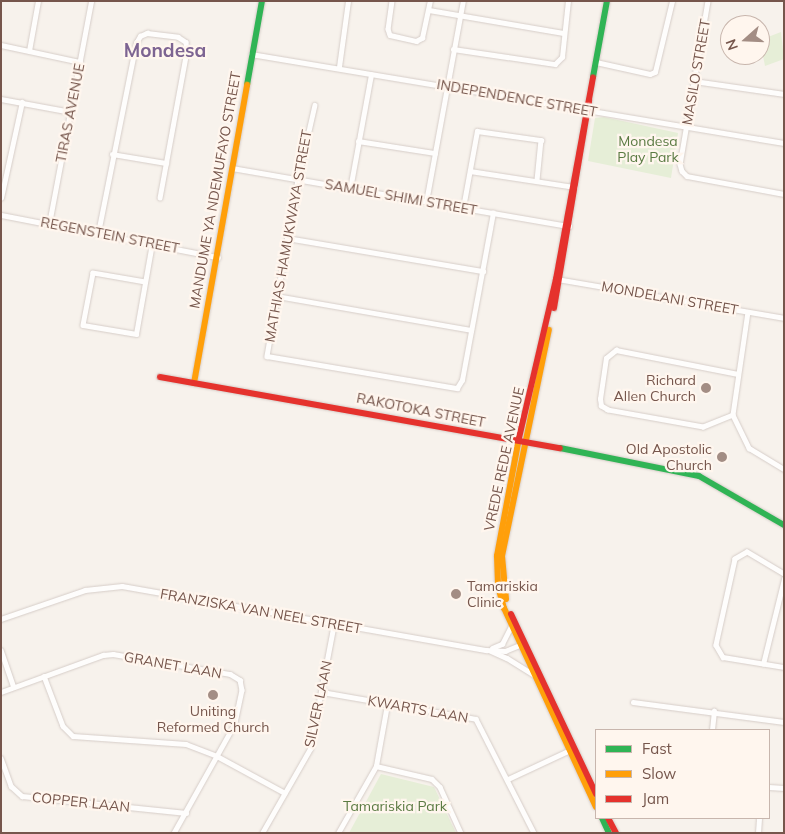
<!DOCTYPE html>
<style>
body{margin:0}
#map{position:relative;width:785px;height:834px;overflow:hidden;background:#f7f2ec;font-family:Mulish,sans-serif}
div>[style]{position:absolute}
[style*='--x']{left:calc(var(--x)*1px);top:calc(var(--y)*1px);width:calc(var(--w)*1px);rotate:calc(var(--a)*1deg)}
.green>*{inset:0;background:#e6eed7}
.roads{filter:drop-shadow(0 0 1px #d6cdc8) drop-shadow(0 0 1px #d6cdc8)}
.street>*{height:4.5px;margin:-2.25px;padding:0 2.25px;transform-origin:2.25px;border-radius:2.25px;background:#fefdfc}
.fast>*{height:6px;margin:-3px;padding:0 3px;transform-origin:3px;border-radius:3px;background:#30b455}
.slow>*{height:6px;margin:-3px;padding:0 3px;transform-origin:3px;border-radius:3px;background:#ff9f0a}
.jam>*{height:6px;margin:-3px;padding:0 3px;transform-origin:3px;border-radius:3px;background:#e5322d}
.dots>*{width:14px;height:14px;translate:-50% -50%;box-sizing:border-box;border:2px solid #fff6ee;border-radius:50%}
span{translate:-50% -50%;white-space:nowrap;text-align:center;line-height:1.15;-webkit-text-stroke:4.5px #fff6ee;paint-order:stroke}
.street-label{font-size:14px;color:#76564c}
.park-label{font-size:14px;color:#5b7b43}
.poi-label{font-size:14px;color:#76564c}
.right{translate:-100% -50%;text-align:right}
.left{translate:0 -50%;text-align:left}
.district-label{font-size:19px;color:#7d6492;font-weight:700}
.frame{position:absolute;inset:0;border:2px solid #76564c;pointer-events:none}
.legend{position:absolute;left:595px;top:729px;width:175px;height:90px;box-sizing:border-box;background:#fff6ee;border:1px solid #c8b6ad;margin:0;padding:6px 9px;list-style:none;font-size:15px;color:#76564c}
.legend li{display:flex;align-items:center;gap:10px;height:25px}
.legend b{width:25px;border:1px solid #c8b6ad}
.north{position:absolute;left:720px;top:15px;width:50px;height:50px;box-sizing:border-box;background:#fff6ee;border:1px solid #c8b6ad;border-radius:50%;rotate:250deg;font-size:14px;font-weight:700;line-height:20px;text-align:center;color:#76564c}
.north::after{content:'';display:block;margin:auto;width:18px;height:22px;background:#a38d84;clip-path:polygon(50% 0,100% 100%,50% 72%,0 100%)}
</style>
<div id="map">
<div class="green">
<i style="clip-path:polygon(781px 32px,784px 59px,765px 66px,760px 40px)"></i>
<i style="clip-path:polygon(604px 117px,678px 133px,671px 178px,588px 161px,595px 118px)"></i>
<i style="clip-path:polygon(381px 774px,434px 787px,456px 833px,349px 833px)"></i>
</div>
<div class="roads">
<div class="street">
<i style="--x:392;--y:1;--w:28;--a:98"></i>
<i style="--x:388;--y:29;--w:6;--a:72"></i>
<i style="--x:390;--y:35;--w:27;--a:13"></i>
<i style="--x:416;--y:41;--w:7;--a:-27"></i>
<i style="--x:422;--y:38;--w:38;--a:-78"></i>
<i style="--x:708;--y:1;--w:165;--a:99.7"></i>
<i style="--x:680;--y:164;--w:7;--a:74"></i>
<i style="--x:682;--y:171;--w:7;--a:45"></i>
<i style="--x:687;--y:176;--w:99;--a:10.5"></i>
<i style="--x:429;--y:10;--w:136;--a:9.7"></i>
<i style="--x:1;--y:45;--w:81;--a:12.1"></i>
<i style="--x:453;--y:49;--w:103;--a:8.4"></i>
<i style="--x:555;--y:64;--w:10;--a:-45"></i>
<i style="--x:562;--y:57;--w:56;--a:-83.9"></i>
<i style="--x:29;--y:51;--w:51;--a:-79.8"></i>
<i style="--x:251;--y:54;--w:540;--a:9.48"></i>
<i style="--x:596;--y:62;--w:55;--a:12.5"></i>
<i style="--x:650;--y:74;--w:5;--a:-22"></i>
<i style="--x:655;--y:72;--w:73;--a:-76.5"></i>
<i style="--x:339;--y:67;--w:67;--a:-82.2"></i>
<i style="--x:694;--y:81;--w:91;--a:8.2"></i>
<i style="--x:1;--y:99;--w:71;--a:10.5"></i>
<i style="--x:315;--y:105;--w:77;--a:102.8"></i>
<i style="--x:298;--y:180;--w:179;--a:100"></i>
<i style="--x:267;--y:356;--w:193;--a:9.6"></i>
<i style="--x:457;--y:388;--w:9;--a:-58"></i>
<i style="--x:462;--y:380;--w:170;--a:-79.5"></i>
<i style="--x:358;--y:141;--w:78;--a:8.9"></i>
<i style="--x:112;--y:154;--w:55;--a:9.5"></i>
<i style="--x:232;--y:168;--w:342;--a:9.8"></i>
<i style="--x:470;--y:171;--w:106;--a:8.7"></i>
<i style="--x:350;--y:189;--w:116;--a:-79.6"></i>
<i style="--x:1;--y:198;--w:98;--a:-77.7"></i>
<i style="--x:426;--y:202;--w:204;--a:-79.6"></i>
<i style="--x:463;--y:208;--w:78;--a:-79.7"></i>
<i style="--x:477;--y:131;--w:65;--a:8"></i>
<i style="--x:541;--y:140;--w:40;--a:95.7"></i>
<i style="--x:1;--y:215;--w:221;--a:11"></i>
<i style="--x:49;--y:224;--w:227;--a:-79.3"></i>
<i style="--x:98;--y:233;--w:194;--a:-78.7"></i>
<i style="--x:136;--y:43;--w:8;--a:-60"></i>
<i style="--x:140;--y:36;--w:8;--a:-23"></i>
<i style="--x:147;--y:33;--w:31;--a:7"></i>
<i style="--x:178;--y:37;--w:9;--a:32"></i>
<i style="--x:186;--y:42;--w:9;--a:84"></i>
<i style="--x:187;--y:51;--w:149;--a:100.4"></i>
<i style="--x:287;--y:238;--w:199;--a:9.6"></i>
<i style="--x:557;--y:279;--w:230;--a:9.7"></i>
<i style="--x:145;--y:282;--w:53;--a:-170.2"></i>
<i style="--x:93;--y:273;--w:53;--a:100.9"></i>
<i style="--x:83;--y:325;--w:54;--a:9.6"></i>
<i style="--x:136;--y:334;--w:92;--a:-80"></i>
<i style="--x:277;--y:296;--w:197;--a:9.9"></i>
<i style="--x:748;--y:312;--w:104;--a:98.3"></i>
<i style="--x:733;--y:415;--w:37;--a:64"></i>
<i style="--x:749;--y:448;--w:41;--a:31"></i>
<i style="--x:733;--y:415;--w:32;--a:158"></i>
<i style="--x:703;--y:427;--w:97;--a:-169.9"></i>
<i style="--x:608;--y:410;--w:8;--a:-150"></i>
<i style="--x:601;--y:406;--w:7;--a:-98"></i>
<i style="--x:600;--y:399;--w:41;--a:-81.7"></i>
<i style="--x:606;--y:358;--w:13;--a:-39"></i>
<i style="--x:616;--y:350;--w:124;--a:11.1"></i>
<i style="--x:784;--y:574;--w:43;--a:-149.3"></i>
<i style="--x:747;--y:552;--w:14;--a:150"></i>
<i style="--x:735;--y:559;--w:88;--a:102.5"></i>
<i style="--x:716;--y:645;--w:14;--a:60"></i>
<i style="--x:723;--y:657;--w:62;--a:9.3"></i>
<i style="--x:1;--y:619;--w:89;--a:-19"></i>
<i style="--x:85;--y:590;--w:37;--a:-6"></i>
<i style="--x:122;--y:586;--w:370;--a:10"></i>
<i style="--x:486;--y:650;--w:19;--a:3"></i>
<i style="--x:505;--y:651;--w:18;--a:-22"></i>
<i style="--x:492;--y:648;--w:11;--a:-22"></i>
<i style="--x:502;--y:644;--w:20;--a:-63"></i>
<i style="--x:1;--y:650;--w:39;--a:71"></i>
<i style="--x:491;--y:651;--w:17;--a:24"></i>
<i style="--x:507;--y:658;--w:31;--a:32"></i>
<i style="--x:763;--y:664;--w:88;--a:-76.1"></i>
<i style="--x:44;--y:676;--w:53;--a:69.2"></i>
<i style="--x:63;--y:726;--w:14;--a:45"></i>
<i style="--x:73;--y:736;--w:113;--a:4"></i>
<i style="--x:186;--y:744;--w:33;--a:21"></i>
<i style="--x:217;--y:756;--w:77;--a:28.6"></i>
<i style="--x:1;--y:692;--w:109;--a:-19.9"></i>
<i style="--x:103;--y:655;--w:10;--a:-6"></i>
<i style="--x:113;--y:654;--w:119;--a:9.7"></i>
<i style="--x:230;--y:674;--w:12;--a:31"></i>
<i style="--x:240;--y:680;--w:10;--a:79"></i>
<i style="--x:242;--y:690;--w:35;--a:102"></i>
<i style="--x:235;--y:724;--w:125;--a:119.2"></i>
<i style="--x:322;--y:692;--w:156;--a:9.9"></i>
<i style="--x:476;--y:719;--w:128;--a:63"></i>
<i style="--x:633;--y:702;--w:152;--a:7.5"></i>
<i style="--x:712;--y:730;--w:19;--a:-84"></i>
<i style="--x:1;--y:758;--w:30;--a:70"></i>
<i style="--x:11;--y:786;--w:15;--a:42"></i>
<i style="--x:22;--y:796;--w:165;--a:5.9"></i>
<i style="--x:376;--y:766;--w:57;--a:13.1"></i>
<i style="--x:432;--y:779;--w:11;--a:45"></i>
<i style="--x:440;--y:787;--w:51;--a:65.5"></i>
<i style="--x:508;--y:779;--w:71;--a:-25.1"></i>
<i style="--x:769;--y:787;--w:15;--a:4"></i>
<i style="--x:262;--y:833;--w:97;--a:-60.3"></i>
<i style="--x:310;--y:749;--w:128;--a:-79.2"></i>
<i style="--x:338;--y:833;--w:77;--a:-60.4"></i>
<i style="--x:376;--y:766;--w:62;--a:-79.8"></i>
<i style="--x:758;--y:833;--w:15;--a:-86"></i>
</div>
<div class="fast">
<i style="--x:593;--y:77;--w:77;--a:-79.6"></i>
<i style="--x:247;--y:85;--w:85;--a:-79.9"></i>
<i style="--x:560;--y:448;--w:142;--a:11.4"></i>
<i style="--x:699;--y:476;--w:98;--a:30"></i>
<i style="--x:602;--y:818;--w:17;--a:65"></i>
</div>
<div class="slow">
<i style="--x:194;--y:383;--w:303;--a:-79.9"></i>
<i style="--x:519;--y:438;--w:120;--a:100.6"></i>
<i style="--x:497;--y:556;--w:30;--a:88"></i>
<i style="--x:498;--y:586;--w:23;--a:75"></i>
<i style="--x:504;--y:608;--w:219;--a:65.2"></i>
<i style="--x:506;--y:599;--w:43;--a:-95.3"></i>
<i style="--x:502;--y:556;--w:231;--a:-78.3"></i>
</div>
<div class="jam">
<i style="--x:554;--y:308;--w:210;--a:-80.4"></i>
<i style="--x:160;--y:377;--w:406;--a:10.1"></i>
<i style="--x:519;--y:438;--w:163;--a:-76.9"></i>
<i style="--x:556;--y:279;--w:205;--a:-79.6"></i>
<i style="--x:511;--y:614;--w:199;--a:64.7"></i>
<i style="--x:608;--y:818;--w:17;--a:62"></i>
</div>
</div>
<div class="dots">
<i style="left:706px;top:388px;background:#a38d84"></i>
<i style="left:722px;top:457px;background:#a38d84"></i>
<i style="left:456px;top:594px;background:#a38d84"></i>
<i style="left:213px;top:695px;background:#a38d84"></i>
</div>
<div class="street-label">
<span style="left:696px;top:72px;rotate:-80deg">MASILO STREET</span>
<span style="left:517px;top:98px;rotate:10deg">INDEPENDENCE STREET</span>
<span style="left:70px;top:113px;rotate:-79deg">TIRAS AVENUE</span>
<span style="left:215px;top:190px;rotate:-80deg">MANDUME YA NDEMUFAYO STREET</span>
<span style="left:401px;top:197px;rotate:10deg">SAMUEL SHIMI STREET</span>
<span style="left:110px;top:235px;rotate:11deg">REGENSTEIN STREET</span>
<span style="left:288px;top:236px;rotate:-80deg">MATHIAS HAMUKWAYA STREET</span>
<span style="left:670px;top:298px;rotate:10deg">MONDELANI STREET</span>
<span style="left:421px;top:410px;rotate:11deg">RAKOTOKA STREET</span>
<span style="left:504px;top:459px;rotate:-78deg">VREDE REDE AVENUE</span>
<span style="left:261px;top:611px;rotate:10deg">FRANZISKA VAN NEEL STREET</span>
<span style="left:173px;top:665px;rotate:10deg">GRANET LAAN</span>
<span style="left:318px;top:704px;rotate:-78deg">SILVER LAAN</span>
<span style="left:418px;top:709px;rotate:10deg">KWARTS LAAN</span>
<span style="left:81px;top:802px;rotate:6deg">COPPER LAAN</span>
</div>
<div class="park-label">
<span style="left:648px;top:149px">Mondesa<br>Play Park</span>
<span style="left:395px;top:806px">Tamariskia Park</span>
</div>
<div class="poi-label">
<span class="right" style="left:696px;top:388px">Richard<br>Allen Church</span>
<span class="right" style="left:712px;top:457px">Old Apostolic<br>Church</span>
<span class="left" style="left:467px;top:594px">Tamariskia<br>Clinic</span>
<span style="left:213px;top:719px">Uniting<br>Reformed Church</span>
</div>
<div class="district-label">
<span style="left:165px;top:51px">Mondesa</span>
</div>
<div class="frame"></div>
<ul class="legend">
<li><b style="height:6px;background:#30b455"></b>Fast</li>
<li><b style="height:6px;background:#ff9f0a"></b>Slow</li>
<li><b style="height:6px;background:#e5322d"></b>Jam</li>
</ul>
<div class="north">N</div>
</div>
